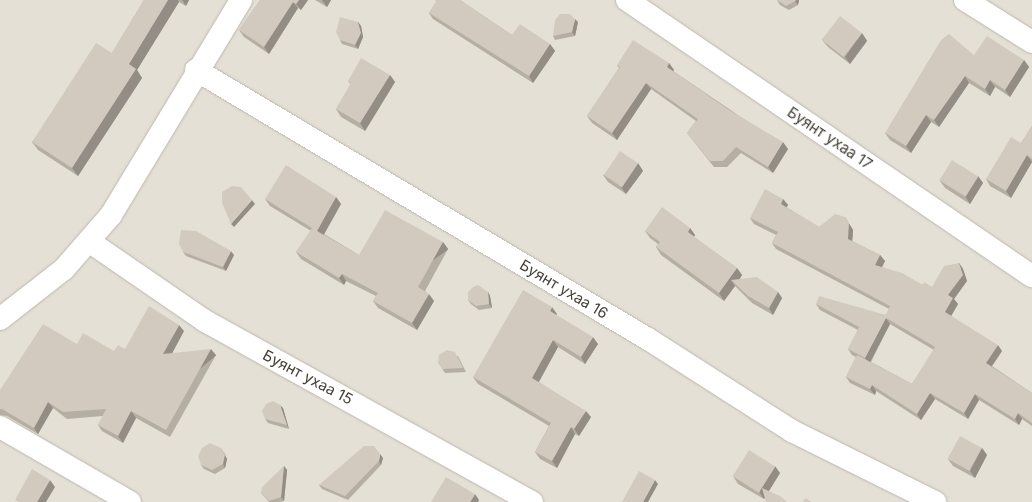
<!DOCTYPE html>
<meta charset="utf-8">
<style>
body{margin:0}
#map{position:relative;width:1032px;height:502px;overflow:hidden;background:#f2efe7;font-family:Inter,sans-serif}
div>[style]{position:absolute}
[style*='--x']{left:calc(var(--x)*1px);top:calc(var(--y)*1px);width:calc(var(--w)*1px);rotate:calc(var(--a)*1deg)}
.residential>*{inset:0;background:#e5e0d6;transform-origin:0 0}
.roads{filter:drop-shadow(0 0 1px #bcb6ab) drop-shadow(0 0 1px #bcb6ab)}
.minor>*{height:22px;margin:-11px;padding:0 11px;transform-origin:11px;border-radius:11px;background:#fff}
.wall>*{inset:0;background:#b5aea3}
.shaded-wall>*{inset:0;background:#938d85;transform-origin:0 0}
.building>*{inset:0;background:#d2cabe;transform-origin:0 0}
span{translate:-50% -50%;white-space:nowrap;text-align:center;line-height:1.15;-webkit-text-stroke:4px #fff;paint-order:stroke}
.street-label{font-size:15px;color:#443f37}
</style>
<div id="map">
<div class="residential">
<i style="left:0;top:0;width:1032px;height:502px"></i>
</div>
<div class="roads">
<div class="minor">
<i style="--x:627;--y:0;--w:490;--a:34.3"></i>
<i style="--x:965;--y:0;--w:79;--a:32.1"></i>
<i style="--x:196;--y:70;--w:526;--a:30.76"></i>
<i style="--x:648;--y:339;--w:171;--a:32.6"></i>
<i style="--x:792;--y:431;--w:160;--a:26.4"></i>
<i style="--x:90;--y:242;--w:140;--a:34.5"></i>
<i style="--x:205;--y:321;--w:374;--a:29"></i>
<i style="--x:0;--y:319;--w:81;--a:-38"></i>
<i style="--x:64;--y:269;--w:72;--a:-49"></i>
<i style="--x:111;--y:215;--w:251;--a:-58.8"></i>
<i style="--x:0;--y:427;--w:150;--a:30"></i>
</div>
</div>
<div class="wall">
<i style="clip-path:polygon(144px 0,189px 0,186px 6px,179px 2px,137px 70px,142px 78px,78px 176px,38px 150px,32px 142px,112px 53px)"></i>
<i style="clip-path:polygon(260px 0,308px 0,301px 10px,298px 8px,269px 54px,244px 37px,239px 30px)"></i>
<i style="clip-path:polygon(315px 0,331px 0,327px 7px)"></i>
<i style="clip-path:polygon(435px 0,460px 0,512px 35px,550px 44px,555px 51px,533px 83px,433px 19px,429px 13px,437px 1px)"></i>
<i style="clip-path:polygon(777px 0,799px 0,798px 5px,789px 10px,780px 5px)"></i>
<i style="clip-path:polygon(358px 22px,361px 26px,363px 37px,358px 49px,342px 44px,340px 40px)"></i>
<i style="clip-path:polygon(578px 22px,575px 36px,555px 40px,553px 36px)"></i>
<i style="clip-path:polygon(862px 33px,867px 41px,850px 64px,828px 47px,822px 40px)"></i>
<i style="clip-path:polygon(974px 55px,1024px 60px,1029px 67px,1010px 97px,995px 87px,990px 96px,969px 83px,939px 127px,931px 122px,911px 153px,890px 140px,885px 133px)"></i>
<i style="clip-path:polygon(669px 63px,674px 70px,673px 71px,788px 149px,773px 173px,741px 153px,727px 167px,714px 167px,687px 133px,696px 121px,651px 89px,617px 140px,592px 123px,587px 116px,619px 68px,617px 65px)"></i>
<i style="clip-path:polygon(390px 75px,395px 82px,365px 131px,341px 117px,336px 109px,351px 84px,348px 81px)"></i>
<i style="clip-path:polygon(1032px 126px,1032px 162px,1011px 198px,990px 186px,986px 179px,1021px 143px)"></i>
<i style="clip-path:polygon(638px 163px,643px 171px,626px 194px,608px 182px,603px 175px)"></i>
<i style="clip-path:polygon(978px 176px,983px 183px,970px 204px,945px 188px,940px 181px)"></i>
<i style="clip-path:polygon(336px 197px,341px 204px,324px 234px,359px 255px,443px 242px,448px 249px,425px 291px,434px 301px,417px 330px,378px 308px,373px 301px,376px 296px,346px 281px,344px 285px,301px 259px,296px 252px,311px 231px,270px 206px,265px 199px)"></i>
<i style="clip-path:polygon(evenodd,783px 199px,788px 205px,786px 207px,819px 227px,845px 217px,853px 230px,852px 241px,880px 255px,885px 261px,882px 267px,923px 285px,932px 287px,959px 263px,963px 269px,967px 281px,954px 299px,958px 304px,951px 316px,1002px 351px,992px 366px,1032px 393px,1032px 426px,1022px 419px,1019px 425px,979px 400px,968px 419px,935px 399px,921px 420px,876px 391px,875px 395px,850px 383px,846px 377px,856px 357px,852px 355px,848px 349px,858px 330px,820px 310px,816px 304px,886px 315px,889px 309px,776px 249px,772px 243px,776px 235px,754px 224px,750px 218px,783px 199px,890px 324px,934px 350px,912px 384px,871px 362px,890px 324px)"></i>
<i style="clip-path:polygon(690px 228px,695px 235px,694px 237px,737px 268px,742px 275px,740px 279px,778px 292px,782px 298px,773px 315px,752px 303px,735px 286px,724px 301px,661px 255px,656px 247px,658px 244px,650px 238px,645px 231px)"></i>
<i style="clip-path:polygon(183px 252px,234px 255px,226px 271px,186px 256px)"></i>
<i style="clip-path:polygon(488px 292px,490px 296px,492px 308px,479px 310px,471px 304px,468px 300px)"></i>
<i style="clip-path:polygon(557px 314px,556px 315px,598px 344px,585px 364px,558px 347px,539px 382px,591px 417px,579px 436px,575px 434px,557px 468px,540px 459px,535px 452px,549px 426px,478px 384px,473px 377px)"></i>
<i style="clip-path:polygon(184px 331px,172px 353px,216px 355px,170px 437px,136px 418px,123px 443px,102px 431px,98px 425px,103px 416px,67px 419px,53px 408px,38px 434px,7px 416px,0 415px,0 390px,77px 344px,114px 351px,125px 349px)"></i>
<i style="clip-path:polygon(458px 356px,466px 372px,445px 373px,438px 362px)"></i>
<i style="clip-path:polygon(283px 408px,289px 429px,268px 423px,265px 419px)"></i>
<i style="clip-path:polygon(982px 448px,987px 455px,975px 478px,953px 466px,948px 459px)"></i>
<i style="clip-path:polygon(224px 452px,227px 459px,225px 468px,215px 474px,204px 469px,201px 465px)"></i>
<i style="clip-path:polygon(383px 458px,381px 465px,348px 500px,322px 489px,319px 485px)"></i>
<i style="clip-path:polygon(284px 466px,287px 470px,284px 501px,280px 502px,269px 502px,261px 493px)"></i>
<i style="clip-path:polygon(780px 473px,764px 499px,738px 484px,733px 476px)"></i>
</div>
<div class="shaded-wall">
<i style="clip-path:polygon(168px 0,178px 0,179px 2px,137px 70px,142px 78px,78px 176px,72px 168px,129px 64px)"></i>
<i style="clip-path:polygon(182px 0,189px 0,186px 6px)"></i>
<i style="clip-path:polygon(299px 0,308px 0,301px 10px,296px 4px)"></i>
<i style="clip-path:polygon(322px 0,331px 0,327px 7px)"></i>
<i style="clip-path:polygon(796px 0,799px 0,798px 5px,795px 1px)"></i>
<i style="clip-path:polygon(293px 2px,298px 8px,269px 54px,264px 47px)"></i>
<i style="clip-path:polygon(575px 19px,578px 22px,575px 36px,572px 32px)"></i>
<i style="clip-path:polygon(358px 22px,361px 26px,363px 37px,358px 49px,355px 45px)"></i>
<i style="clip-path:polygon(862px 33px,867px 41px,850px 64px,845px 57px)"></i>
<i style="clip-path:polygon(550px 44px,555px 51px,533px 83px,529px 76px)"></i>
<i style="clip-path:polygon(1024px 60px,1029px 67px,1010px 97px,1005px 90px)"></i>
<i style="clip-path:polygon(669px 63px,674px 70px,672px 73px,667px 67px)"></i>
<i style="clip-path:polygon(390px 75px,395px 82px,365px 131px,360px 123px)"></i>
<i style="clip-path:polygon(965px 76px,969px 83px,939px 127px,934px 120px)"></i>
<i style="clip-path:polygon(990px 80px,995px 87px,990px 96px,985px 89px)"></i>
<i style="clip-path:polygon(646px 83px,651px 89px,617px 140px,612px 133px)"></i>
<i style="clip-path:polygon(926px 115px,931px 122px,911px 153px,906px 146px)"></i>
<i style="clip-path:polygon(783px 142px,788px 149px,773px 173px,768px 167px)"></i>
<i style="clip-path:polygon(1027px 155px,1032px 162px,1011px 198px,1006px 191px)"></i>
<i style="clip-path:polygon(638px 163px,643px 171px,626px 194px,621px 187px)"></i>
<i style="clip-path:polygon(978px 176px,983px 183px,970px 204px,965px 196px)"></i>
<i style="clip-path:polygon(336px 197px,341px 204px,322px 238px,317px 231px)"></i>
<i style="clip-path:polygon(783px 199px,788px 205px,785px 210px,781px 204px)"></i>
<i style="clip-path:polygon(252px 200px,255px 204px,234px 227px,231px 224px)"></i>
<i style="clip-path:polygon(845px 217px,853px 230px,852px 245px,848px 239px)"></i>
<i style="clip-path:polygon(690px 228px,695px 235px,693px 239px,688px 232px)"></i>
<i style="left:443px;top:242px;width:9px;height:51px;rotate:54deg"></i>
<i style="clip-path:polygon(231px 251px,234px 255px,226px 271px,223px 267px)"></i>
<i style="clip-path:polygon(880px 255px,885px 261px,880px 271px,875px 265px)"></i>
<i style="clip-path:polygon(959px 263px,963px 269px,967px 281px,954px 299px,958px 304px,950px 318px,945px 312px,948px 295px)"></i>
<i style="clip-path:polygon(737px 268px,742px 275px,736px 284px,731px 280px,735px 286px,724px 301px,719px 293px)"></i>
<i style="clip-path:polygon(342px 274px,346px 281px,344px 285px,339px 278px)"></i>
<i style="clip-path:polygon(488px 292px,490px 296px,492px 308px,489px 304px)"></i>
<i style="clip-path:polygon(778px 292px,782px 298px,773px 315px,769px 308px)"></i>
<i style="clip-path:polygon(429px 294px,434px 301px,417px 330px,412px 323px)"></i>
<i style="clip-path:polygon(552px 307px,557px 314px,555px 318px,550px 311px)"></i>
<i style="clip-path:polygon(886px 318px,890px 324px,869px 364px,865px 358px)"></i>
<i style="clip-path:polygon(179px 325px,184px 331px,168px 361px,163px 354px)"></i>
<i style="clip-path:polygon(593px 337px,598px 344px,585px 364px,581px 357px)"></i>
<i style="clip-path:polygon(553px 340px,558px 347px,537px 385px,532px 378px)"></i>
<i style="clip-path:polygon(998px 345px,1002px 351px,990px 369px,986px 363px)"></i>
<i style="left:211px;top:349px;width:8px;height:93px;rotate:50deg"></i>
<i style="clip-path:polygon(872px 385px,876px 391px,875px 395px,870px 389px)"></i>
<i style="clip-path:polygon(930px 393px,935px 399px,921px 420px,917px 414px)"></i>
<i style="clip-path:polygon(975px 394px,979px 400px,968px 419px,964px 413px)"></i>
<i style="clip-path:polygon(48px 402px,53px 408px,38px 434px,34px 428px)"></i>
<i style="clip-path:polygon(280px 405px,283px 408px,289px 429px,287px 425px)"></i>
<i style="clip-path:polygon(131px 411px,136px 418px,123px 443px,118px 436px)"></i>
<i style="clip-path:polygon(586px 411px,591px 417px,579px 436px,574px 429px)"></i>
<i style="clip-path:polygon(1018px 413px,1022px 419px,1019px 425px,1015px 419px)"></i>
<i style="clip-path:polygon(571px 427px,575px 434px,557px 468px,552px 461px)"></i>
<i style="clip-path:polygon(221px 448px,227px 459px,225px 468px,223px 464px)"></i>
<i style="clip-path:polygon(982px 448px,987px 455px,975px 478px,970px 471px)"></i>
<i style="clip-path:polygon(380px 454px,383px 458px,381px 465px,379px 461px)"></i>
<i style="clip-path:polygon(284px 466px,287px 470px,284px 501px,281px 497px)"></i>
<i style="clip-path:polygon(775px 466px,780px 473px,764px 499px,759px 492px)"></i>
<i style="clip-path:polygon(50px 480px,55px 487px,46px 502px,37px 502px)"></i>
<i style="clip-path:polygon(655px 480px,658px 484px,648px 502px,643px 502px)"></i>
<i style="clip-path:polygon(475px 494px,479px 500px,478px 502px,470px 502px)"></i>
</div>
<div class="building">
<i style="clip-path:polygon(144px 0,168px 0,129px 64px,136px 69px,72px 168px,32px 142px,96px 43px,112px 53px)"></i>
<i style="clip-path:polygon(260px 0,299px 0,296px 4px,293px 2px,264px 47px,239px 30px)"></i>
<i style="clip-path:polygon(437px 0,460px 0,512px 35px,520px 24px,550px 44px,529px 76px,429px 13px)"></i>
<i style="clip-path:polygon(777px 0,796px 0,795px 1px,786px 6px)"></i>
<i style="clip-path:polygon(560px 14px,570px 14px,575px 19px,572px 32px,553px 36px,555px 20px)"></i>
<i style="left:840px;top:16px;width:28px;height:30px;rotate:38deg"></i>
<i style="clip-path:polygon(340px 17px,358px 22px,361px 33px,355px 45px,340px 40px,336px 32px)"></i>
<i style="clip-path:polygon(949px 34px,974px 55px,987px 36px,1024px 60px,1005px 90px,990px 80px,985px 89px,965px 76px,934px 120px,926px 115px,906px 146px,885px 133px,941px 40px)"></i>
<i style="clip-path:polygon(633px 40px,669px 63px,667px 67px,729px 110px,783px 142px,768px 167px,736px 147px,723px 161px,710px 161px,687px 133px,698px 119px,646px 83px,612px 133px,587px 116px,620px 67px,617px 65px)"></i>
<i style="clip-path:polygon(361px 58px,390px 75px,360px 123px,336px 109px,351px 83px,348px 81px)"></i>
<i style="clip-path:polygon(1032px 126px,1032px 159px,1027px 155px,1006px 191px,986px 179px,1011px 137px,1021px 143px)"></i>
<i style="left:620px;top:151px;width:22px;height:29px;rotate:34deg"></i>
<i style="left:952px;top:160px;width:31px;height:24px;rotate:32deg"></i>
<i style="clip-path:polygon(286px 165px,336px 197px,317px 231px,359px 255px,385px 210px,443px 242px,418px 287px,429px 294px,412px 323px,373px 301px,378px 293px,342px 274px,339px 278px,296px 252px,312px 228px,265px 199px)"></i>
<i style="clip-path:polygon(232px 186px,241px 187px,252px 200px,231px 224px,222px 203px,222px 192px)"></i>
<i style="clip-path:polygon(765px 189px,783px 199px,781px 204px,819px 227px,835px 214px,845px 217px,849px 223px,848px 239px,880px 255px,875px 265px,902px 273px,923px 285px,924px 282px,932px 287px,944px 266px,959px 263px,963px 275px,948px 295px,953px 298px,945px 312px,998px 345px,986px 363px,1032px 393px,1032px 423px,1018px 413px,1015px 419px,975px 394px,964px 413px,930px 393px,917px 414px,872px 385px,870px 389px,846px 377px,857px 355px,912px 384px,935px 347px,886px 318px,865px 358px,848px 349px,859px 327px,816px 304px,819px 296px,886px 315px,890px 306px,772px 243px,778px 232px,750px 218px)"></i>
<i style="clip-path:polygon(662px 207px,690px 228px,688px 232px,737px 268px,719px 293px,656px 247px,660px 242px,645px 231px)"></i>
<i style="clip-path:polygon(181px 230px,196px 231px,231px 251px,223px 267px,183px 252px,179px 244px)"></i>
<i style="clip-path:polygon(757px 277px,778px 292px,769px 308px,748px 296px,731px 280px)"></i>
<i style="clip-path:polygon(478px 285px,488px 292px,489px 304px,476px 306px,468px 300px,468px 292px,473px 287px)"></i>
<i style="clip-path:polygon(523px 290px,552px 307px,550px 311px,593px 337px,581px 357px,553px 340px,532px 378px,586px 411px,574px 429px,571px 427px,552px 461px,535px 452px,551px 423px,473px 377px)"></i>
<i style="clip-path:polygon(149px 306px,179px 325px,163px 354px,211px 349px,166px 430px,131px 411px,118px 436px,98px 425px,106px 409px,63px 412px,48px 402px,34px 428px,2px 409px,0 409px,0 390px,43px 324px,77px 344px,83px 333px,114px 351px,118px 345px,125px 349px)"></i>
<i style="clip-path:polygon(447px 350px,455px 352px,463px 368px,442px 369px,438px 362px,439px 355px)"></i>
<i style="clip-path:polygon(273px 401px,280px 405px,287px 425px,265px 419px,262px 411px,266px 404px)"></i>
<i style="left:960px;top:436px;width:25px;height:26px;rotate:29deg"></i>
<i style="clip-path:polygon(210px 443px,221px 448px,225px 455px,223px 464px,212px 470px,201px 465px,198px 456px,202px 448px)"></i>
<i style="clip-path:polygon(364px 446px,374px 446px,380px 454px,379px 461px,345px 496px,319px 485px)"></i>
<i style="left:749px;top:450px;width:31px;height:31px;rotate:32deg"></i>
<i style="clip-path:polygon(284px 466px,281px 497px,269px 501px,261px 493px,262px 487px)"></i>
<i style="clip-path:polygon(32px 469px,50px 480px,37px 502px,19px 502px,15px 500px)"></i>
<i style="clip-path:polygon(639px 471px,655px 480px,643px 502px,622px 502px)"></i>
<i style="clip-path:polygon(446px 477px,475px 494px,470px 502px,431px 502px)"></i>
<i style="clip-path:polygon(762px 488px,780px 496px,787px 502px,766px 502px)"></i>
<i style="clip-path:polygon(805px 498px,812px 502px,803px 502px)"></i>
</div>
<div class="street-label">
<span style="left:830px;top:138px;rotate:34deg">Буянт ухаа 17</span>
<span style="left:564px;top:289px;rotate:31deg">Буянт ухаа 16</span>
<span style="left:308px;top:377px;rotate:28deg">Буянт ухаа 15</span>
</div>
</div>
